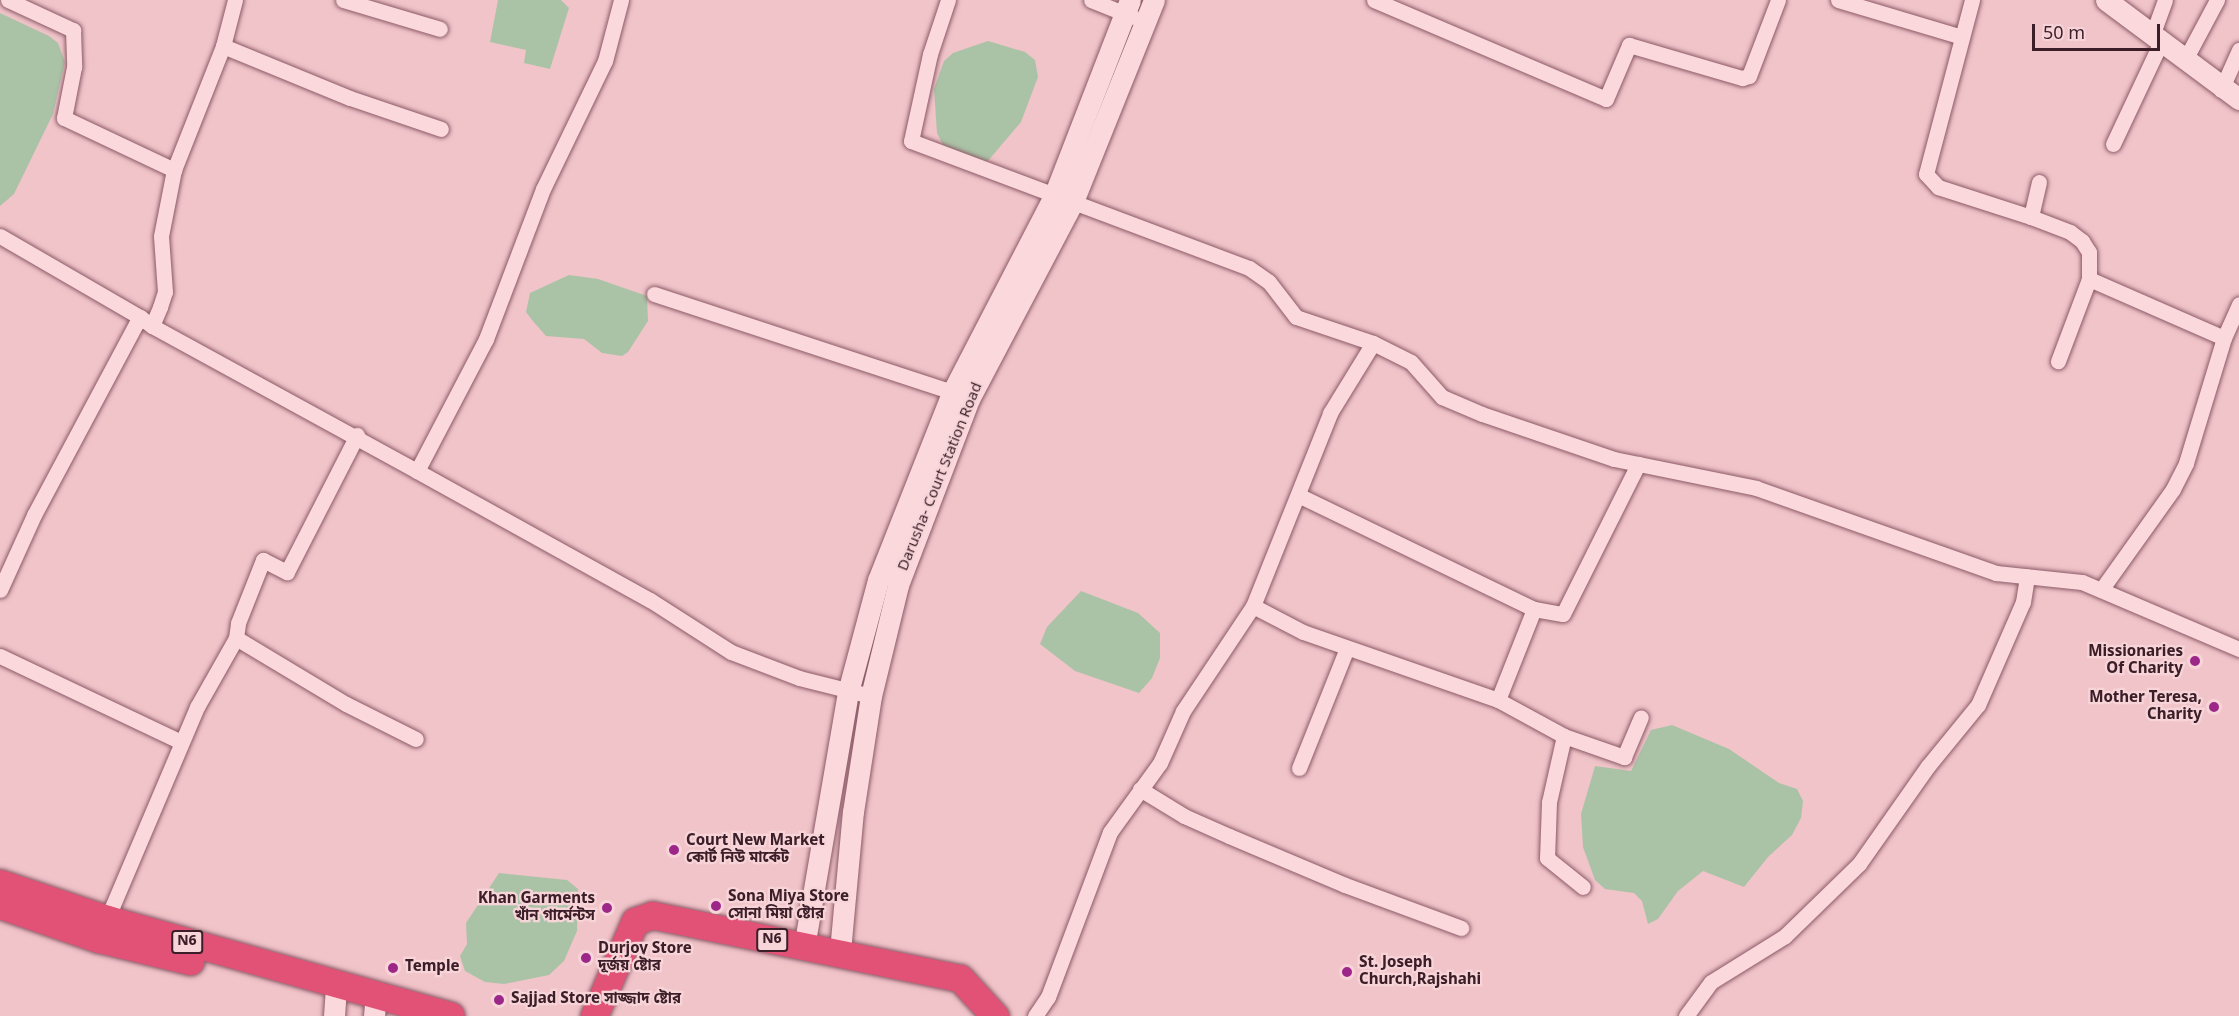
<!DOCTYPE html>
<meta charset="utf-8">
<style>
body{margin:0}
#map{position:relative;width:2239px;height:1016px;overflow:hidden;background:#f0c4c9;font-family:Georgia,"Noto Sans Bengali",serif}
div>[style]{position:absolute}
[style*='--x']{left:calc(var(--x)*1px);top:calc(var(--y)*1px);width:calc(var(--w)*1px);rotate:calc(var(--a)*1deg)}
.water>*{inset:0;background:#aac3a6}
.roads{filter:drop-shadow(0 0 2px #8c5a68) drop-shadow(0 0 2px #8c5a68)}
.street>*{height:15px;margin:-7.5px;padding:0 7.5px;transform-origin:7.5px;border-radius:7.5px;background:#fad8dc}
.secondary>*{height:21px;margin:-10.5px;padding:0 10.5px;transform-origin:10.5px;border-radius:10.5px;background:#fad8dc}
.highway>*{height:27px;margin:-13.5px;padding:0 13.5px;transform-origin:13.5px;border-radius:13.5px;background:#e25277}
.dots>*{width:16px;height:16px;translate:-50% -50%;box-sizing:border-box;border:3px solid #f7d4d8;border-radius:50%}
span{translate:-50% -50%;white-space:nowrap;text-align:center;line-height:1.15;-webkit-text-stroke:4.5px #f7d4d8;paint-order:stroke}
.shield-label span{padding:2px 4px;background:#f7d4d8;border:2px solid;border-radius:4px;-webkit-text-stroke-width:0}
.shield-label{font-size:14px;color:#3b1e28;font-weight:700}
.street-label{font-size:15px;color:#3b1e28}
.poi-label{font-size:15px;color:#3b1e28;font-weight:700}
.right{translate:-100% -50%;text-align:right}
.left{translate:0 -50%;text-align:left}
.scale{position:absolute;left:2032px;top:24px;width:128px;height:27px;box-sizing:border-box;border:3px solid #3b1e28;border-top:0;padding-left:8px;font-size:18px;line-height:21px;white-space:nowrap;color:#3b1e28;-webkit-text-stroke:4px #f7d4d8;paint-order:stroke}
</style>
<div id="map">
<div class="water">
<i style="clip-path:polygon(498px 0,561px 0,569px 8px,550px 69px,524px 63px,526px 50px,490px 42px)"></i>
<i style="clip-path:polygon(0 13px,49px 36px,58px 43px,65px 62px,53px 114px,14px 194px,0 206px)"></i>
<i style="clip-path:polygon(988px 41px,1025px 52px,1035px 60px,1038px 77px,1021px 122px,987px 162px,945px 149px,937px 133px,934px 89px,944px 61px,953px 53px)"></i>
<i style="clip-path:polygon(569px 275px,598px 279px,647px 296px,648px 321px,628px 352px,622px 356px,602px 353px,584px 339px,546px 336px,532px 320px,526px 312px,530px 293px)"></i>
<i style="clip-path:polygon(1081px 591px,1138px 613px,1160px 633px,1160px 658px,1152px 678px,1139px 693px,1075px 671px,1040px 644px,1047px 627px)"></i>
<i style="clip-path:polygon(1672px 725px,1729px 749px,1779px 783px,1797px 789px,1803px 801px,1801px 818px,1792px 835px,1768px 857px,1744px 887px,1703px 871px,1678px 891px,1658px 919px,1648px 924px,1642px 901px,1634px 893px,1605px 889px,1595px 880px,1583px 847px,1581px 814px,1595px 766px,1631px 771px,1651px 730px)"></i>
<i style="clip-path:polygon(499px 873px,567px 880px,578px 889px,577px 931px,564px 961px,549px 975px,504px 984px,485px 982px,465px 971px,460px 956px,467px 944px,466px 923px)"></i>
</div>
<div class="roads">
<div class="street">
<i style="--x:8;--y:0;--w:72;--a:24.8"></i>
<i style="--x:73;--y:30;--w:37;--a:88"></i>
<i style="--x:74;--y:67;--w:52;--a:101.1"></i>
<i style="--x:64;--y:118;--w:122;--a:25.3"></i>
<i style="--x:343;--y:0;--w:101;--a:16.6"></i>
<i style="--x:948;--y:0;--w:57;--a:108.4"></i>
<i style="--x:930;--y:54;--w:89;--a:102.3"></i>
<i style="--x:911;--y:141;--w:361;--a:20.6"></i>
<i style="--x:1249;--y:268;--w:24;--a:35"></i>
<i style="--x:1269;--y:282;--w:44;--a:52.4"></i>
<i style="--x:1296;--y:317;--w:81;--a:18.7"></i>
<i style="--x:1373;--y:343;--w:42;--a:26.6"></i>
<i style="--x:1411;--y:362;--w:47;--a:48.5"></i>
<i style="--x:1442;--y:397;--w:43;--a:23"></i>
<i style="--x:1482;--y:414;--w:139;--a:18.8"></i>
<i style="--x:1614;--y:459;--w:145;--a:11.5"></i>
<i style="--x:1756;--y:488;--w:255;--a:19.5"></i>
<i style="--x:1996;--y:573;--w:86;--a:6"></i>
<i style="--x:2082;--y:582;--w:171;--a:23.1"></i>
<i style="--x:1091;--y:0;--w:45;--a:22"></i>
<i style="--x:1374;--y:0;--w:252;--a:23.1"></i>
<i style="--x:1606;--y:99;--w:59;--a:-66.9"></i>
<i style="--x:1629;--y:45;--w:118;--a:16.3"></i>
<i style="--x:1742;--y:78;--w:7;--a:-16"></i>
<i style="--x:1749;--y:76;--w:81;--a:-69.1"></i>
<i style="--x:1838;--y:0;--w:129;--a:16.6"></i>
<i style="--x:1972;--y:0;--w:180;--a:104.8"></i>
<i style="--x:1926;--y:174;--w:18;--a:47"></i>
<i style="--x:1938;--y:187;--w:98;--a:17.9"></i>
<i style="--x:2153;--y:33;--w:35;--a:-70"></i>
<i style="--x:223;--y:46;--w:137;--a:22.3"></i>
<i style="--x:350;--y:98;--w:96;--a:18.8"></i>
<i style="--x:2186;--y:58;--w:66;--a:-61.9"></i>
<i style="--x:2221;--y:90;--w:44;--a:-65.8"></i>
<i style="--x:2113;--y:144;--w:115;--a:-64.8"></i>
<i style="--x:2039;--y:182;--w:36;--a:103"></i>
<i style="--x:2031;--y:217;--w:42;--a:21"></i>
<i style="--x:2070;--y:232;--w:15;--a:37"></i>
<i style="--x:2082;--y:241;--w:13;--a:58"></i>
<i style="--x:2089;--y:252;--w:27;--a:90"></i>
<i style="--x:2089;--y:279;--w:88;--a:110.7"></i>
<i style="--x:0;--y:236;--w:162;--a:30.1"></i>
<i style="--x:2089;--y:279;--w:147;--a:23.6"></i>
<i style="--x:654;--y:294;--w:323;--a:18.2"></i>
<i style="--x:152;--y:326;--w:302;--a:28.7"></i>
<i style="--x:417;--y:471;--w:149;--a:-62.4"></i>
<i style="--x:486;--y:339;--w:160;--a:-69.2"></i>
<i style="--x:543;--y:189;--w:142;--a:-64.2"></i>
<i style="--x:605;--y:61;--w:63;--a:-75.3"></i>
<i style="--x:417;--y:471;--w:266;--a:29"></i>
<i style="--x:650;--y:600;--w:96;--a:32.7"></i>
<i style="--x:731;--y:652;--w:73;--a:20.9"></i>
<i style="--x:799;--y:678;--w:74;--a:14"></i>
<i style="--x:1298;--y:495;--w:262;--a:25.8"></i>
<i style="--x:1534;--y:609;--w:29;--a:10"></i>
<i style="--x:1563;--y:614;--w:168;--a:-63.4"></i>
<i style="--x:0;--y:590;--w:82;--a:-65.6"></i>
<i style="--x:34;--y:515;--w:217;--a:-61.9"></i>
<i style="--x:136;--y:324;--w:8;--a:-60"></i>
<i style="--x:140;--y:317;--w:15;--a:37"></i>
<i style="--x:152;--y:326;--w:21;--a:-67"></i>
<i style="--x:160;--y:307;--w:16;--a:-72"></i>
<i style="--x:165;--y:292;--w:56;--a:-94.1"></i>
<i style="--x:161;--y:236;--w:67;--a:-78.9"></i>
<i style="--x:174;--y:170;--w:133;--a:-68.4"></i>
<i style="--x:223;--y:46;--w:48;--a:-75.4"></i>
<i style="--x:2101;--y:590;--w:124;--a:-54.5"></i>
<i style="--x:2173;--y:489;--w:29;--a:-63"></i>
<i style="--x:2186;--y:463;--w:131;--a:-73.1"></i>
<i style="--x:2224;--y:338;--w:37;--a:-66"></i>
<i style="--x:1253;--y:606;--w:56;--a:27.5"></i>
<i style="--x:1303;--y:632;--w:207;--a:19.2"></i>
<i style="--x:1498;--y:700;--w:98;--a:-68.4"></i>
<i style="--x:236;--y:638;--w:128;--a:31"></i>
<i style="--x:346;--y:704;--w:78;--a:26.6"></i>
<i style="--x:0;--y:656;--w:200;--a:25.4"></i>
<i style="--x:1498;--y:700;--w:75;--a:28.6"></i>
<i style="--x:1564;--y:736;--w:64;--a:19.3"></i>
<i style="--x:1624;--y:757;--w:43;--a:-67"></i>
<i style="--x:1564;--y:736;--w:68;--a:102.8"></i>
<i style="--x:1549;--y:802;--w:56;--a:92"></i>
<i style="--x:1547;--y:858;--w:46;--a:38.9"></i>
<i style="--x:1299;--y:768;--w:129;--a:-68.2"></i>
<i style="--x:1140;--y:789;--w:52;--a:31.5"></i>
<i style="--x:1184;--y:816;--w:49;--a:24"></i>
<i style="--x:1229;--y:836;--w:126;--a:22.9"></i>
<i style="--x:1345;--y:885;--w:124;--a:20.3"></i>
<i style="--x:107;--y:919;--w:230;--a:-67"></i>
<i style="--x:197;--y:707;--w:79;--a:-60.5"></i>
<i style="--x:236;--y:638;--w:15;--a:-82"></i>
<i style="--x:238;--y:623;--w:68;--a:-68.4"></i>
<i style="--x:263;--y:560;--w:27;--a:27"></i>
<i style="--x:287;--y:572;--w:154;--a:-62.9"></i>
<i style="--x:1035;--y:1016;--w:23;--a:-56"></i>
<i style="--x:1048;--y:997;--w:176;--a:-69.4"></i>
<i style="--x:1110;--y:832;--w:85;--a:-54.1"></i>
<i style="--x:1160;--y:763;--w:57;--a:-66.1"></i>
<i style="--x:1183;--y:711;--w:126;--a:-56.3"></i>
<i style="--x:1253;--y:606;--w:208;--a:-68.2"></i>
<i style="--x:1330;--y:413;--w:82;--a:-58.4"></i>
<i style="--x:1686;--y:1016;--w:42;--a:-53.7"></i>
<i style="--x:1711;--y:982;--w:87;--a:-31.9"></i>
<i style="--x:1785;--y:936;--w:103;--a:-44.2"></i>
<i style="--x:1859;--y:864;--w:120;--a:-54.9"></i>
<i style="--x:1928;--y:766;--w:79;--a:-50.7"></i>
<i style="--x:1978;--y:705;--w:112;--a:-66.4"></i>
<i style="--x:2023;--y:602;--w:26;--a:-81"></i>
</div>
<div class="secondary">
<i style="--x:2106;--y:0;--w:166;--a:36.7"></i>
<i style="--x:804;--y:947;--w:259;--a:-80.2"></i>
<i style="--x:848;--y:692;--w:116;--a:-75"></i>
<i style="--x:878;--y:580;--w:203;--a:-68.4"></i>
<i style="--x:953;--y:391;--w:220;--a:-62.6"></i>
<i style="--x:1054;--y:196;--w:210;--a:-68.8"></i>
<i style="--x:840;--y:951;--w:140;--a:-84.7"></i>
<i style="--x:853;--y:812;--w:117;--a:-81.2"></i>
<i style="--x:871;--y:696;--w:114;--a:-76.3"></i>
<i style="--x:898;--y:585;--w:199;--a:-69.1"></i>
<i style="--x:969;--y:399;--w:221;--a:-62.2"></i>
<i style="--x:1072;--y:204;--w:220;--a:-68.1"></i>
<i style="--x:334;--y:1016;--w:32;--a:-86"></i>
<i style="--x:374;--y:1016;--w:21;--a:-85"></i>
</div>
<div class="highway">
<i style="--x:0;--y:883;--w:113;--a:18.6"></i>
<i style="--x:107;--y:919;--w:357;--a:15.7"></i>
<i style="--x:0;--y:905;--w:105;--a:19"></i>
<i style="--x:99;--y:939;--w:94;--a:13.6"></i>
<i style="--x:594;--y:1016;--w:103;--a:-66.7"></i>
<i style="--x:635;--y:921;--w:18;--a:-19"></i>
<i style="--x:652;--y:915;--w:314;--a:11.6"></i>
<i style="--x:960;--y:978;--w:52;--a:47.4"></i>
</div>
</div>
<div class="dots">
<i style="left:2195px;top:661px;background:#9d2789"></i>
<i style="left:2214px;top:707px;background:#9d2789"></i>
<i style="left:674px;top:850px;background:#9d2789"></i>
<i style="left:716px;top:906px;background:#9d2789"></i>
<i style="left:607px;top:908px;background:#9d2789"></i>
<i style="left:586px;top:958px;background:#9d2789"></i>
<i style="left:393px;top:968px;background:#9d2789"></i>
<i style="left:1347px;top:972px;background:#9d2789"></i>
<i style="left:499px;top:1000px;background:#9d2789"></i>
</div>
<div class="shield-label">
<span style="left:772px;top:940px">N6</span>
<span style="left:187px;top:942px">N6</span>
</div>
<div class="street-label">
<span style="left:941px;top:477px;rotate:-68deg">Darusha- Court Station Road</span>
</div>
<div class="poi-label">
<span class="right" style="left:2183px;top:661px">Missionaries<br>Of Charity</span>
<span class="right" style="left:2202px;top:707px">Mother Teresa,<br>Charity</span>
<span class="left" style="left:686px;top:850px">Court New Market<br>কোর্ট নিউ মার্কেট</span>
<span class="left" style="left:728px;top:906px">Sona Miya Store<br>সোনা মিয়া ষ্টোর</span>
<span class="right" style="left:595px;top:908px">Khan Garments<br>খাঁন গার্মেন্টস</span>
<span class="left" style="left:598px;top:958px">Durjoy Store<br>দূর্জয় ষ্টোর</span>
<span class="left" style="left:1359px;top:972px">St. Joseph<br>Church,Rajshahi</span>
<span class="left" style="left:405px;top:968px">Temple</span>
<span class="left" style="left:511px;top:1000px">Sajjad Store সাজ্জাদ ষ্টোর</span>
</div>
<div class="scale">50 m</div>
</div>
